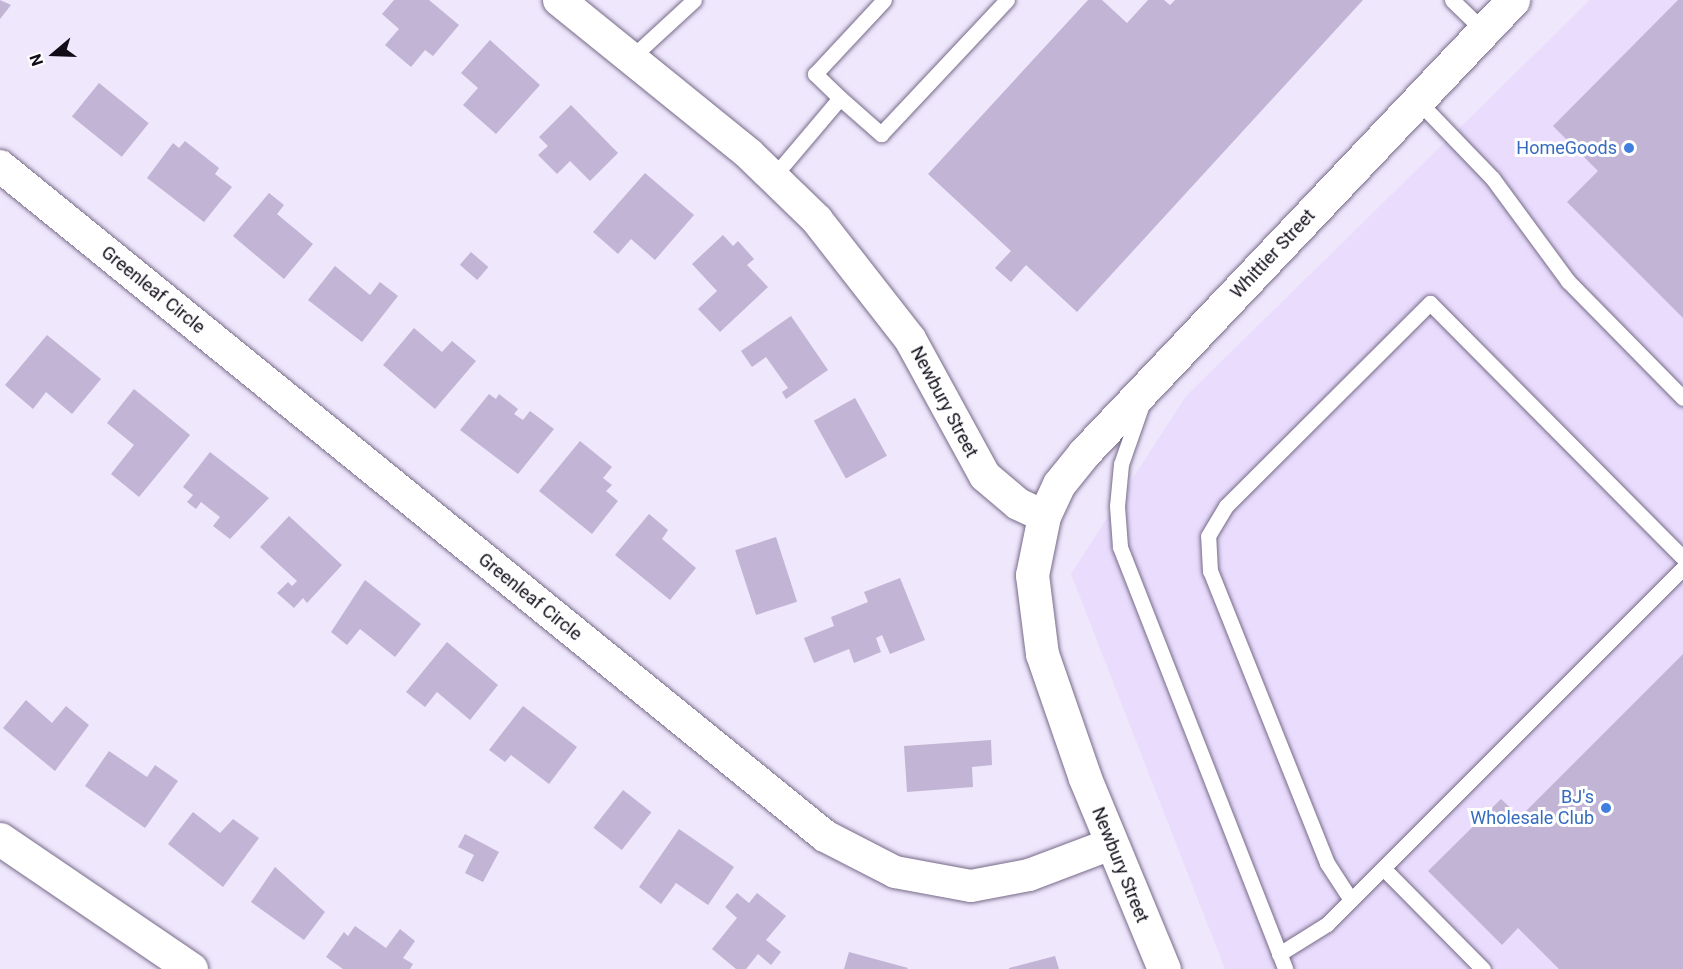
<!DOCTYPE html>
<style>
body{margin:0}
#map{position:relative;width:1683px;height:969px;overflow:hidden;background:#efe7fc;font-family:Roboto,sans-serif}
div>[style]{position:absolute}
[style*='--x']{left:calc(var(--x)*1px);top:calc(var(--y)*1px);width:calc(var(--w)*1px);rotate:calc(var(--a)*1deg)}
.built>*{inset:0;background:#e9dcfd}
.building>*{inset:0;background:#c1b4d5;transform-origin:0 0}
.roads{filter:drop-shadow(0 0 2px #776b89) drop-shadow(0 0 2px #776b89)}
.lane>*{height:15px;margin:-7.5px;padding:0 7.5px;transform-origin:7.5px;border-radius:7.5px;background:#fff}
.street>*{height:32px;margin:-16px;padding:0 16px;transform-origin:16px;border-radius:16px;background:#fff}
.secondary>*{height:33px;margin:-16.5px;padding:0 16.5px;transform-origin:16.5px;border-radius:16.5px;background:#fff}
.dots>*{width:16px;height:16px;translate:-50% -50%;box-sizing:border-box;border:3px solid #fff;border-radius:50%}
span{translate:-50% -50%;white-space:nowrap;text-align:center;line-height:1.15;-webkit-text-stroke:6px #fff;paint-order:stroke}
.shop-label{font-size:18px;color:#366cbe}
.right{translate:-100% -50%;text-align:right}
.street-label{font-size:18px;color:#110c18}
.north{position:absolute;left:24px;top:24px;width:60px;height:60px;-webkit-text-stroke:4px #fff;paint-order:stroke;rotate:251deg;font-size:16px;font-weight:700;line-height:24px;text-align:center;color:#110c18}
.north::after{content:'';display:block;margin:auto;width:21px;height:27px;background:#110c18;clip-path:polygon(50% 0,100% 100%,50% 72%,0 100%)}
</style>
<div id="map">
<div class="built">
<i style="clip-path:polygon(1590px 0,1683px 0,1683px 969px,1225px 969px,1071px 574px,1186px 396px)"></i>
</div>
<div class="building">
<i style="clip-path:polygon(0 0,11px 5px,0 19px)"></i>
<i style="clip-path:polygon(394px 0,429px 0,459px 25px,433px 56px,425px 50px,411px 67px,385px 45px,399px 29px,382px 14px)"></i>
<i style="clip-path:polygon(1088px 0,1102px 0,1127px 23px,1148px 0,1164px 0,1170px 5px,1175px 0,1363px 0,1077px 312px,1026px 265px,1011px 282px,995px 268px,1011px 251px,928px 174px)"></i>
<i style="clip-path:polygon(1678px 0,1683px 0,1683px 318px,1567px 202px,1598px 171px,1553px 126px)"></i>
<i style="clip-path:polygon(490px 40px,540px 85px,496px 134px,463px 105px,478px 88px,461px 73px)"></i>
<i style="left:99px;top:83px;width:64px;height:43px;rotate:39deg"></i>
<i style="clip-path:polygon(571px 105px,618px 153px,590px 181px,570px 161px,557px 174px,538px 155px,548px 146px,539px 137px)"></i>
<i style="clip-path:polygon(185px 141px,219px 168px,215px 174px,232px 187px,204px 222px,147px 178px,173px 143px,179px 148px)"></i>
<i style="clip-path:polygon(645px 173px,694px 215px,655px 260px,631px 239px,618px 254px,593px 232px)"></i>
<i style="clip-path:polygon(269px 193px,284px 205px,277px 214px,313px 244px,284px 279px,233px 236px)"></i>
<i style="clip-path:polygon(723px 235px,733px 246px,738px 241px,754px 259px,747px 265px,768px 287px,720px 332px,698px 309px,717px 291px,692px 264px)"></i>
<i style="left:471px;top:252px;width:23px;height:17px;rotate:41deg"></i>
<i style="clip-path:polygon(335px 266px,370px 295px,380px 282px,398px 296px,362px 342px,308px 300px)"></i>
<i style="clip-path:polygon(791px 316px,828px 370px,786px 399px,782px 392px,788px 388px,766px 357px,752px 367px,741px 351px)"></i>
<i style="clip-path:polygon(414px 328px,442px 352px,452px 341px,476px 361px,435px 409px,383px 365px)"></i>
<i style="clip-path:polygon(47px 335px,101px 379px,72px 414px,46px 392px,33px 409px,5px 385px)"></i>
<i style="clip-path:polygon(134px 389px,190px 435px,139px 497px,111px 474px,134px 445px,107px 423px)"></i>
<i style="clip-path:polygon(489px 394px,496px 399px,499px 394px,518px 409px,514px 414px,523px 420px,530px 411px,554px 429px,518px 474px,460px 430px)"></i>
<i style="left:855px;top:398px;width:66px;height:47px;rotate:61deg"></i>
<i style="clip-path:polygon(580px 441px,612px 467px,603px 478px,612px 485px,606px 491px,618px 501px,592px 534px,539px 491px)"></i>
<i style="clip-path:polygon(210px 452px,269px 498px,230px 539px,213px 526px,220px 517px,201px 502px,196px 509px,187px 502px,193px 495px,183px 487px)"></i>
<i style="clip-path:polygon(649px 514px,668px 530px,662px 539px,696px 568px,670px 600px,615px 555px)"></i>
<i style="clip-path:polygon(289px 516px,342px 565px,307px 603px,303px 598px,294px 608px,277px 593px,288px 582px,292px 586px,297px 581px,260px 547px)"></i>
<i style="left:776px;top:537px;width:68px;height:43px;rotate:72deg"></i>
<i style="clip-path:polygon(900px 578px,925px 640px,890px 654px,882px 635px,876px 638px,881px 652px,854px 663px,849px 649px,814px 663px,804px 638px,834px 626px,831px 617px,868px 602px,864px 592px)"></i>
<i style="clip-path:polygon(365px 580px,421px 624px,395px 657px,360px 629px,347px 645px,331px 632px)"></i>
<i style="clip-path:polygon(447px 642px,498px 685px,470px 720px,437px 692px,425px 707px,406px 692px)"></i>
<i style="clip-path:polygon(1683px 654px,1683px 969px,1559px 969px,1518px 928px,1502px 945px,1428px 871px,1501px 799px,1520px 817px)"></i>
<i style="clip-path:polygon(26px 700px,52px 723px,66px 706px,89px 725px,55px 771px,3px 728px)"></i>
<i style="clip-path:polygon(523px 706px,577px 747px,549px 784px,511px 755px,505px 762px,489px 750px)"></i>
<i style="clip-path:polygon(991px 740px,992px 765px,972px 767px,973px 787px,907px 792px,904px 746px)"></i>
<i style="clip-path:polygon(109px 751px,147px 777px,155px 765px,178px 781px,145px 828px,85px 786px)"></i>
<i style="left:623px;top:790px;width:36px;height:48px;rotate:38deg"></i>
<i style="clip-path:polygon(193px 812px,220px 833px,233px 819px,259px 838px,223px 887px,168px 844px)"></i>
<i style="clip-path:polygon(679px 829px,734px 867px,708px 905px,676px 883px,661px 904px,639px 887px)"></i>
<i style="clip-path:polygon(465px 834px,499px 852px,483px 882px,465px 873px,474px 855px,458px 847px)"></i>
<i style="clip-path:polygon(275px 867px,325px 912px,304px 940px,251px 902px)"></i>
<i style="clip-path:polygon(737px 893px,749px 903px,757px 893px,786px 916px,766px 940px,781px 952px,771px 965px,758px 954px,746px 969px,736px 969px,712px 949px,737px 918px,725px 907px)"></i>
<i style="clip-path:polygon(355px 926px,386px 948px,400px 929px,415px 941px,403px 958px,413px 964px,410px 969px,343px 969px,326px 957px,344px 932px,348px 936px)"></i>
<i style="clip-path:polygon(849px 952px,908px 968px,907px 969px,844px 969px)"></i>
<i style="clip-path:polygon(1055px 956px,1059px 969px,1009px 969px,1009px 968px)"></i>
</div>
<div class="roads">
<div class="lane">
<i style="--x:1452;--y:0;--w:45;--a:44.1"></i>
<i style="--x:630;--y:59;--w:87;--a:-42.7"></i>
<i style="--x:840;--y:98;--w:55;--a:41.3"></i>
<i style="--x:881;--y:134;--w:184;--a:-46.8"></i>
<i style="--x:1418;--y:101;--w:108;--a:46.1"></i>
<i style="--x:1493;--y:179;--w:127;--a:53.7"></i>
<i style="--x:1568;--y:281;--w:164;--a:45.5"></i>
<i style="--x:774;--y:176;--w:102;--a:-49.8"></i>
<i style="--x:840;--y:98;--w:35;--a:-136"></i>
<i style="--x:815;--y:74;--w:101;--a:-47"></i>
<i style="--x:1141;--y:407;--w:60;--a:109.3"></i>
<i style="--x:1121;--y:464;--w:42;--a:95.4"></i>
<i style="--x:1117;--y:506;--w:41;--a:85.8"></i>
<i style="--x:1120;--y:547;--w:453;--a:68.6"></i>
<i style="--x:1383;--y:868;--w:142;--a:45.3"></i>
<i style="--x:1351;--y:900;--w:44;--a:-123"></i>
<i style="--x:1327;--y:863;--w:315;--a:-111.8"></i>
<i style="--x:1210;--y:571;--w:35;--a:-93"></i>
<i style="--x:1208;--y:536;--w:35;--a:-59"></i>
<i style="--x:1226;--y:506;--w:288;--a:-44.9"></i>
<i style="--x:1430;--y:303;--w:359;--a:45.2"></i>
<i style="--x:1279;--y:954;--w:57;--a:-32"></i>
<i style="--x:1327;--y:924;--w:503;--a:-45"></i>
</div>
<div class="street">
<i style="--x:559;--y:0;--w:245;--a:39"></i>
<i style="--x:749;--y:154;--w:95;--a:44.1"></i>
<i style="--x:817;--y:220;--w:151;--a:52"></i>
<i style="--x:910;--y:339;--w:156;--a:61.3"></i>
<i style="--x:985;--y:476;--w:43;--a:40.3"></i>
<i style="--x:1018;--y:504;--w:29;--a:25"></i>
<i style="--x:0;--y:166;--w:1063;--a:39.08"></i>
<i style="--x:825;--y:836;--w:79;--a:27.2"></i>
<i style="--x:895;--y:872;--w:77;--a:10.4"></i>
<i style="--x:971;--y:886;--w:59;--a:-10.7"></i>
<i style="--x:1029;--y:875;--w:88;--a:-20.7"></i>
</div>
<div class="secondary">
<i style="--x:0;--y:839;--w:231;--a:34.2"></i>
<i style="--x:1164;--y:969;--w:207;--a:-112.5"></i>
<i style="--x:1085;--y:778;--w:131;--a:-109.1"></i>
<i style="--x:1042;--y:654;--w:80;--a:-97.2"></i>
<i style="--x:1032;--y:575;--w:60;--a:-78.5"></i>
<i style="--x:1044;--y:516;--w:35;--a:-65"></i>
<i style="--x:1059;--y:484;--w:40;--a:-51"></i>
<i style="--x:1084;--y:453;--w:624;--a:-46.56"></i>
</div>
</div>
<div class="dots">
<i style="left:1629px;top:148px;background:#3f7fe0"></i>
<i style="left:1606px;top:808px;background:#3f7fe0"></i>
</div>
<div class="shop-label">
<span class="right" style="left:1617px;top:148px">HomeGoods</span>
<span class="right" style="left:1594px;top:808px">BJ's<br>Wholesale Club</span>
</div>
<div class="street-label">
<span style="left:1273px;top:254px;rotate:-47deg">Whittier Street</span>
<span style="left:153px;top:290px;rotate:39deg">Greenleaf Circle</span>
<span style="left:944px;top:402px;rotate:62deg">Newbury Street</span>
<span style="left:530px;top:597px;rotate:39deg">Greenleaf Circle</span>
<span style="left:1120px;top:865px;rotate:68deg">Newbury Street</span>
</div>
<div class="north">N</div>
</div>
